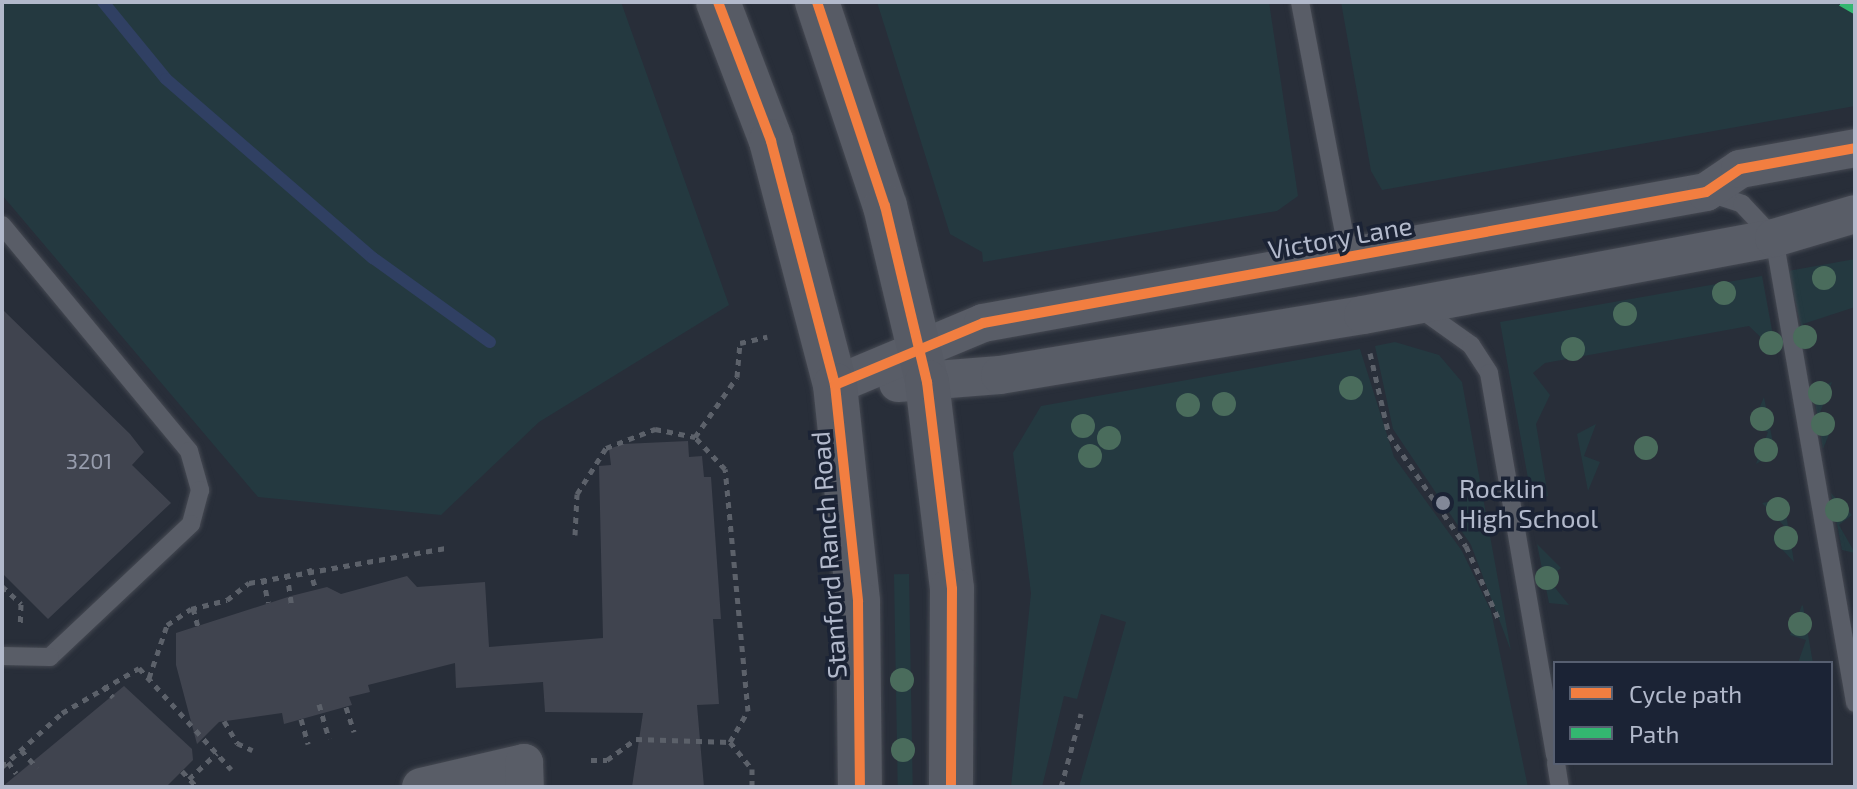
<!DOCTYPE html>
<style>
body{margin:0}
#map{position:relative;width:1857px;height:789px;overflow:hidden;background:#282e39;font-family:"Exo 2",sans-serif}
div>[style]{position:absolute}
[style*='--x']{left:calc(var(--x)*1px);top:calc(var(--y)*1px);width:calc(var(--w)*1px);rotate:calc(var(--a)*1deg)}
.green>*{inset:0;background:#243940;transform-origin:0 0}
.stream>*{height:12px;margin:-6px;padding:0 6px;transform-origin:6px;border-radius:6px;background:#304063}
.building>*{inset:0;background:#40444f}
.path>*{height:5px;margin-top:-2.5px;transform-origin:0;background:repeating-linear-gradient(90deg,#5c616a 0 6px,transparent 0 12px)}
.roads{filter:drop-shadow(0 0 2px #454952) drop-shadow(0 0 2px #454952)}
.lane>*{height:18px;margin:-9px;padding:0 9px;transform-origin:9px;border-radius:9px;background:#595d67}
.street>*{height:38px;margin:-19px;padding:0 19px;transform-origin:19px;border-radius:19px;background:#595d67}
.secondary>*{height:44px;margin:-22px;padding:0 22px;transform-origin:22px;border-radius:22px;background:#575b65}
.quiet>*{height:8px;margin-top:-4px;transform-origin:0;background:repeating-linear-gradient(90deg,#33b770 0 16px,transparent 0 24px)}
.cycleway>*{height:10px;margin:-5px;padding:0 5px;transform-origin:5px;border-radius:5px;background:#f27e40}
.trees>*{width:24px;height:24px;margin:-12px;border-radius:50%;background:#4a6c5c}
.dots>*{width:22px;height:22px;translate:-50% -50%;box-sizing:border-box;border:4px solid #1b2335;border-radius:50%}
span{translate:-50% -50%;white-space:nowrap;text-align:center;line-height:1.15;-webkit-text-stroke:7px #1b2335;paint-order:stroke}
.number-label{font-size:22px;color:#969cac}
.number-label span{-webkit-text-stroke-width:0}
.street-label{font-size:26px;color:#b2b9cb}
.poi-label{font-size:26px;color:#b2b9cb}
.left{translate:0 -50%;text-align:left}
.frame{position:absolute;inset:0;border:4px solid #b2b9cb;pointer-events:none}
.legend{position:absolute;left:1553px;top:661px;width:280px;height:104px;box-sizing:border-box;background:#1b2335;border:2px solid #575f71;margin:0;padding:10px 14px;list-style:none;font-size:24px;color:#b2b9cb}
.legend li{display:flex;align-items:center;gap:16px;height:40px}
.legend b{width:40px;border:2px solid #575f71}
</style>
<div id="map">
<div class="green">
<i style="clip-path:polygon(2px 2px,621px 2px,729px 305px,539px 422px,441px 515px,258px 497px,2px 195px)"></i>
<i style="clip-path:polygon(877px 2px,1269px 2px,1298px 196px,1277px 211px,983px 262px,982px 252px,950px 234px)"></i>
<i style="clip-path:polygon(1341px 2px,1855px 2px,1855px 106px,1382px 190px,1371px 171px)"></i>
<i style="clip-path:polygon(1855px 259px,1855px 307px,1803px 324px,1817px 341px,1805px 343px,1788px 271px)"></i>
<i style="clip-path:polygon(1762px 276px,1776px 352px,1749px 326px,1545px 363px,1533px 373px,1550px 395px,1536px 424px,1548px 496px,1532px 501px,1500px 322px)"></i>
<i style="clip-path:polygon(1395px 342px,1439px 355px,1462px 382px,1511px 651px,1471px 545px,1393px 429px,1375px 346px)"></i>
<i style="clip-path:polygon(1360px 349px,1394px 457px,1462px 551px,1491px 611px,1528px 787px,1079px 787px,1126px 622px,1101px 614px,1077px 699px,1064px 696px,1042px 787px,1011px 787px,1031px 593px,1013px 453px,1041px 406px)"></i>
<i style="clip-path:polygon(1832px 382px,1819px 415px,1835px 420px,1823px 449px,1813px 390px)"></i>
<i style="clip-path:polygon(1764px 397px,1775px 453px,1756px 464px,1768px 432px,1752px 425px)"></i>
<i style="clip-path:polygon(1596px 424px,1584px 456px,1600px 462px,1588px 491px,1577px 434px)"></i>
<i style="clip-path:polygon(1831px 493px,1852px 515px,1839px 525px,1855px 553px,1842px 550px)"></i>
<i style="clip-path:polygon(1779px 500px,1785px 508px,1794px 562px,1773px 540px,1786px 528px,1762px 503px)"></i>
<i style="clip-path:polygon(1537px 544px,1561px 568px,1548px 579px,1569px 605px,1549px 603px)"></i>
<i style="left:909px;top:574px;width:213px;height:15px;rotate:89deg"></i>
<i style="clip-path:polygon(1802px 605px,1803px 606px,1813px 663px,1798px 663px,1806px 640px,1790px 635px)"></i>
</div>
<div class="stream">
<i style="--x:103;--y:2;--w:99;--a:50.7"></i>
<i style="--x:166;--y:79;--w:274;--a:40.9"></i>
<i style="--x:373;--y:258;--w:144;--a:35.7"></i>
</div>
<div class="building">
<i style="clip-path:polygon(2px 309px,130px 434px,144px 452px,132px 465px,171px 503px,48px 619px,2px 573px)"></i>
<i style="clip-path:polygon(688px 441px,689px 457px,702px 456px,704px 477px,711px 477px,721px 619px,713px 619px,719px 704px,697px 705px,704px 787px,632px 787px,643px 713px,545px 712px,543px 682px,456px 688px,455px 663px,368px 685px,370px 692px,349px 697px,352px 705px,284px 724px,282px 713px,219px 722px,197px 744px,176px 665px,176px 633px,291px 596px,327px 587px,341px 594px,407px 576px,417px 587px,485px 582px,489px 647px,603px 638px,599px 466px,611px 465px,609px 449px,623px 444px)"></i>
<i style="clip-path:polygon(124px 686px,192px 749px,193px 760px,166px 787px,2px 787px)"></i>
</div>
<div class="path">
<i style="--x:1370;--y:353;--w:84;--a:77"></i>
<i style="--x:1389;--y:435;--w:135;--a:55.3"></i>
<i style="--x:1466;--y:546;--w:79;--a:66"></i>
<i style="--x:575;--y:535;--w:41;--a:-87.2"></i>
<i style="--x:577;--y:494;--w:54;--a:-57.8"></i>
<i style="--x:606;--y:448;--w:53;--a:-21.2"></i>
<i style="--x:655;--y:429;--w:41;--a:11.3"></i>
<i style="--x:695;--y:437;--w:73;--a:-55"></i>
<i style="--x:737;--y:377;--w:34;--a:-85"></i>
<i style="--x:740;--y:343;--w:28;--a:-13"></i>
<i style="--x:309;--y:568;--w:23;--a:72"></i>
<i style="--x:287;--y:573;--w:34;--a:82"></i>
<i style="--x:263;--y:578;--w:25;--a:78"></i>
<i style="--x:2;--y:586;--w:26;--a:43"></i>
<i style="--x:21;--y:604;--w:23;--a:92"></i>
<i style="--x:193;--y:608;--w:20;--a:75"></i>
<i style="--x:149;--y:678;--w:56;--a:-71.2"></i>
<i style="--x:167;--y:625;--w:29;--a:-34"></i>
<i style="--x:191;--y:609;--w:37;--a:-14"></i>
<i style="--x:227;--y:600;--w:28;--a:-38"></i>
<i style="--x:249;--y:583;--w:200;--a:-10.1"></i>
<i style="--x:103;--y:686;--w:15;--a:48"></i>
<i style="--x:319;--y:704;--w:36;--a:74"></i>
<i style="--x:346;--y:707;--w:26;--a:72"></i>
<i style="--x:301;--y:719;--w:26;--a:74"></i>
<i style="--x:224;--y:721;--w:26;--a:59"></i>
<i style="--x:237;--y:743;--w:17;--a:25"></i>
<i style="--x:730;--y:742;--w:35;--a:51"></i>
<i style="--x:752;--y:769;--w:18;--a:90"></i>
<i style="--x:21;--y:750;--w:24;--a:48"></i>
<i style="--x:591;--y:760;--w:16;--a:0"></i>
<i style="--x:607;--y:760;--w:36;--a:-36"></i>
<i style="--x:636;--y:739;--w:94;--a:1.8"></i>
<i style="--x:730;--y:742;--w:36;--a:-60"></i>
<i style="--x:748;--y:711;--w:243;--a:-95.4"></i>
<i style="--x:725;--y:469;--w:44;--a:-133.2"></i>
<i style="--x:8;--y:762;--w:14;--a:54"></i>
<i style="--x:2;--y:767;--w:81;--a:-42"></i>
<i style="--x:62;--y:713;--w:89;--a:-30.3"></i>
<i style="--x:139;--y:668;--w:137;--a:47.7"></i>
<i style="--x:182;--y:771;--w:22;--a:47"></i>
<i style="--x:189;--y:779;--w:38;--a:-43"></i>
<i style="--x:1061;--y:787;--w:76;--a:-74.7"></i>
</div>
<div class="roads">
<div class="lane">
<i style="--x:1300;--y:2;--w:261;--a:79.2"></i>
<i style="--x:1706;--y:192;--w:38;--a:18"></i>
<i style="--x:1742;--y:204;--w:47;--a:46.7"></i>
<i style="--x:1774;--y:238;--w:472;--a:80.1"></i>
<i style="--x:2;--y:225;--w:293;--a:50.4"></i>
<i style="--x:189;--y:451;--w:41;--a:74.2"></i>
<i style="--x:200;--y:490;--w:35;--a:105"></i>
<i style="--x:191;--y:524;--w:194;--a:136.7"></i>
<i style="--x:50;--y:657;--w:48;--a:-178.8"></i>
<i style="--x:1419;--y:308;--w:64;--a:35.4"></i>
<i style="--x:1471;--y:345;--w:33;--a:57"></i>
<i style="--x:1489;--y:373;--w:388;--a:80.2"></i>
<i style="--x:1556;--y:763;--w:24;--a:81"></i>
</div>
<div class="street">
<i style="--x:898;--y:383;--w:102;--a:-4.5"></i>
<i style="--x:1000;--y:375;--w:368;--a:-9.4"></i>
<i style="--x:1363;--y:315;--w:418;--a:-10.6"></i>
<i style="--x:1774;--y:238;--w:84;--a:-16.5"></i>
<i style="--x:835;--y:385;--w:160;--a:-22.7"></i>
<i style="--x:983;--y:323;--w:735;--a:-10.27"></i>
<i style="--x:1706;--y:192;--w:41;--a:-34.1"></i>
<i style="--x:1740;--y:169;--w:117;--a:-10.3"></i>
<i style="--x:421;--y:787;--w:106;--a:-13.1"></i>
<i style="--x:524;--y:763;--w:24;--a:88"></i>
</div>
<div class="secondary">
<i style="--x:718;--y:2;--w:149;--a:69.1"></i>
<i style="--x:771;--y:141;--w:252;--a:75.3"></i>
<i style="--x:835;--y:385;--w:218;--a:83.9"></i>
<i style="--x:858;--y:602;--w:185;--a:89.4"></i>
<i style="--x:817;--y:2;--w:215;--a:71.6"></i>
<i style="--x:885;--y:206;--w:181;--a:76.6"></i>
<i style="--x:927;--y:382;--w:209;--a:83.1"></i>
<i style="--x:952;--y:589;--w:198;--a:90.3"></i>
</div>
</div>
<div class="quiet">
<i style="--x:1841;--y:2;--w:16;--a:30"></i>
</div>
<div class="cycleway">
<i style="--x:718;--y:2;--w:149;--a:69.1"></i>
<i style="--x:771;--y:141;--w:252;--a:75.3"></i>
<i style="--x:835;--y:385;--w:218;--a:83.9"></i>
<i style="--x:858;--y:602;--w:185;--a:89.4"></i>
<i style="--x:817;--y:2;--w:215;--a:71.6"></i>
<i style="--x:885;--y:206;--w:181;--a:76.6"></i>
<i style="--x:927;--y:382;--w:209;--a:83.1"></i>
<i style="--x:952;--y:589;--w:198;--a:90.3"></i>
<i style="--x:835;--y:385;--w:160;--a:-22.7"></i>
<i style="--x:983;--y:323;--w:735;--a:-10.27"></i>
<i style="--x:1706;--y:192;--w:41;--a:-34.1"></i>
<i style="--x:1740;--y:169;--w:117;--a:-10.3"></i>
</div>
<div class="trees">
<i style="left:1824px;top:278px"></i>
<i style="left:1724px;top:293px"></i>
<i style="left:1625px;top:314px"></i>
<i style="left:1805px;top:337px"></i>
<i style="left:1771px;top:343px"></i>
<i style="left:1573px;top:349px"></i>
<i style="left:1351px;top:388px"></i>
<i style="left:1820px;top:393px"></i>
<i style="left:1224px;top:404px"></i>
<i style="left:1188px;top:405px"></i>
<i style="left:1762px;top:419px"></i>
<i style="left:1823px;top:424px"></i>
<i style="left:1083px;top:426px"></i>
<i style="left:1109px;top:438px"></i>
<i style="left:1646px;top:448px"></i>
<i style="left:1766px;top:450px"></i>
<i style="left:1090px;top:456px"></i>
<i style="left:1778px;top:509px"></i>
<i style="left:1837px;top:510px"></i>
<i style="left:1786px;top:538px"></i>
<i style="left:1547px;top:578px"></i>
<i style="left:1800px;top:624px"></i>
<i style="left:902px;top:680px"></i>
<i style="left:903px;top:750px"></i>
</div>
<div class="dots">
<i style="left:1443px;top:503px;background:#828898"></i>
</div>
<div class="number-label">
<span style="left:89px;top:461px">3201</span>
</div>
<div class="street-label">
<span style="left:1340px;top:237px;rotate:-10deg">Victory Lane</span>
<span style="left:828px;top:555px;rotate:-94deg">Stanford Ranch Road</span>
</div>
<div class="poi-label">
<span class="left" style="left:1459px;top:503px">Rocklin<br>High School</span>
</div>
<div class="frame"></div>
<ul class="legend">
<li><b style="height:10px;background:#f27e40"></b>Cycle path</li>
<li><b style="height:10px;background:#33b770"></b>Path</li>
</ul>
</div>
